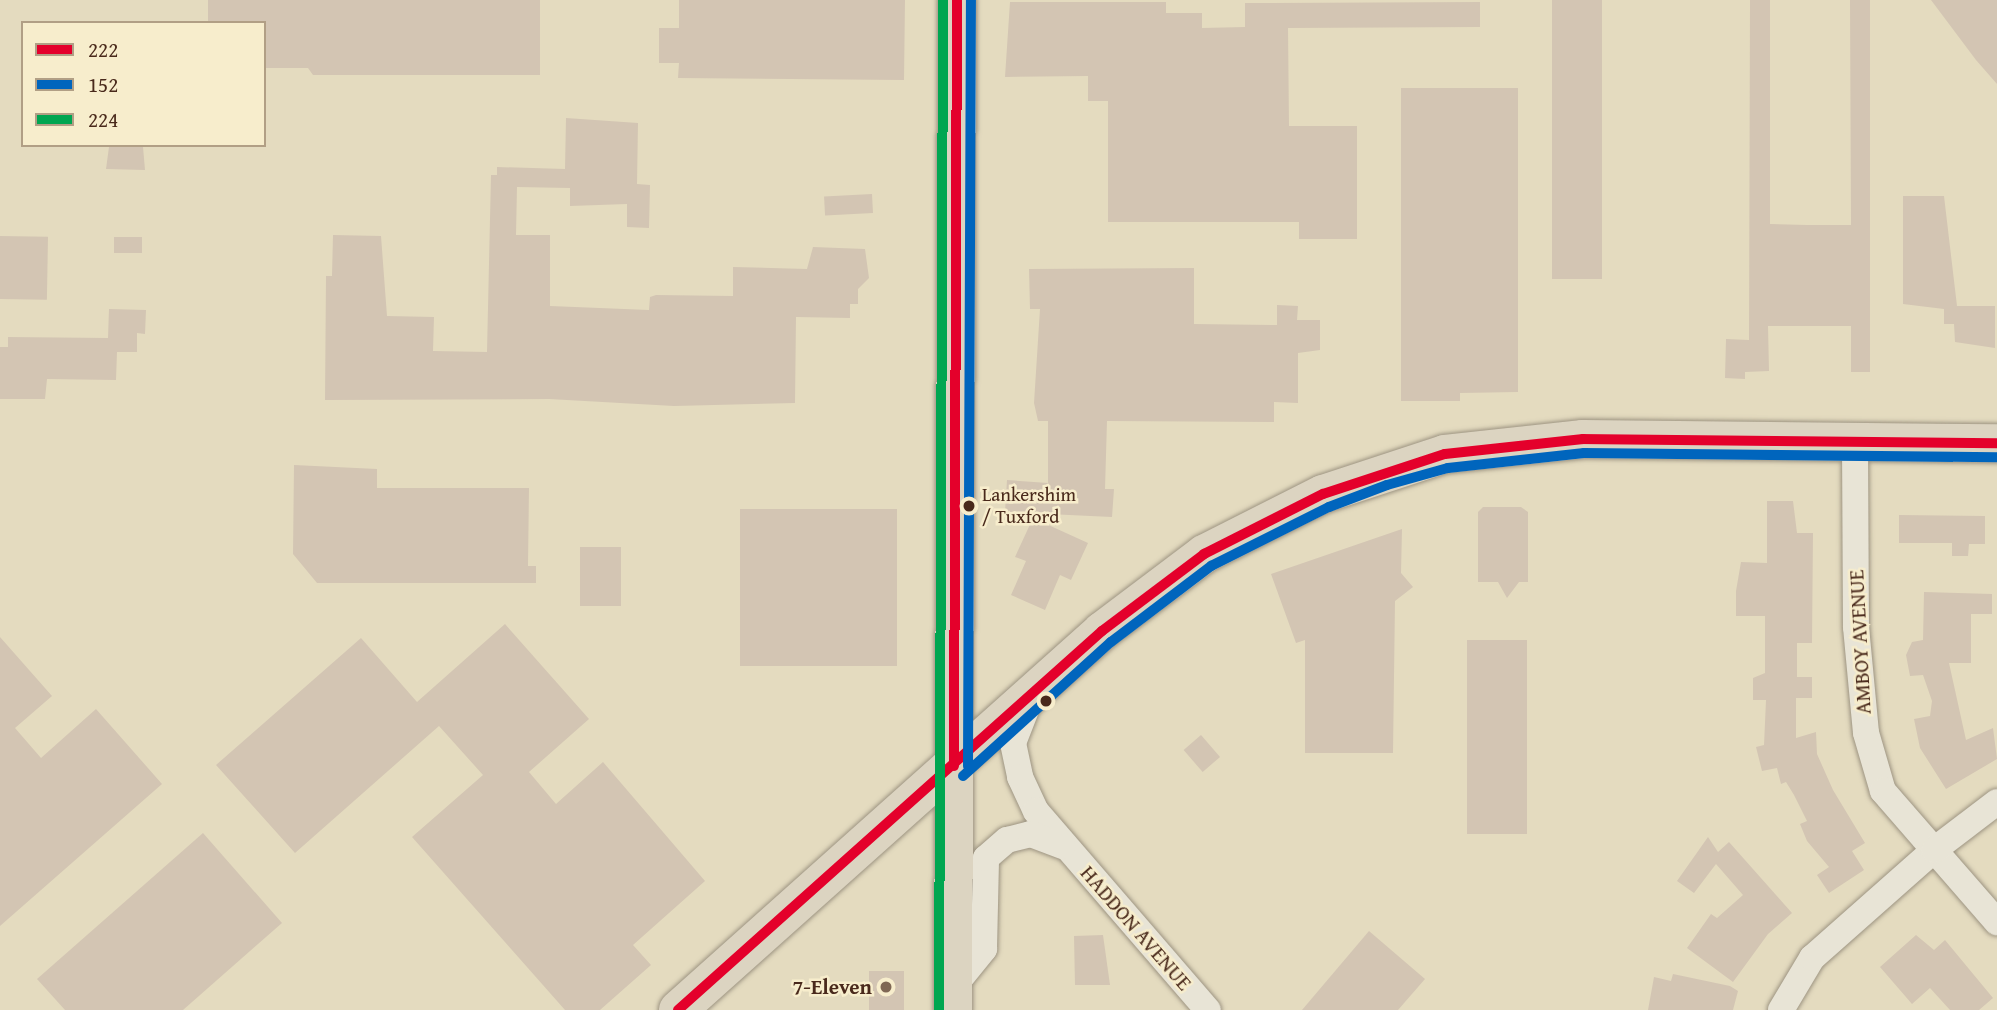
<!DOCTYPE html>
<style>
body{margin:0}
#map{position:relative;width:1997px;height:1010px;overflow:hidden;background:#e4dbbf;font-family:"Gentium Book Plus",serif}
div>[style]{position:absolute}
[style*='--x']{left:calc(var(--x)*1px);top:calc(var(--y)*1px);width:calc(var(--w)*1px);rotate:calc(var(--a)*1deg)}
.building>*{inset:0;background:#d3c5b3;transform-origin:0 0}
.roads{filter:drop-shadow(0 0 2px #9d9482) drop-shadow(0 0 2px #9d9482)}
.street>*{height:26px;margin:-13px;padding:0 13px;transform-origin:13px;border-radius:13px;background:#e8e4d6}
.primary>*{height:38px;margin:-19px;padding:0 19px;transform-origin:19px;border-radius:19px;background:#dcd4c1}
.bus-1>*{height:10px;margin:-5px;padding:0 5px;transform-origin:5px;border-radius:5px;background:#e4002b}
.bus-2>*{height:10px;margin:-5px;padding:0 5px;transform-origin:5px;border-radius:5px;background:#0065bd}
.bus-3>*{height:10px;margin:-5px;padding:0 5px;transform-origin:5px;border-radius:5px;background:#00a651}
.dots>*{width:19px;height:19px;translate:-50% -50%;box-sizing:border-box;border:4px solid #f7edcc;border-radius:50%}
span{translate:-50% -50%;white-space:nowrap;text-align:center;line-height:1.15;-webkit-text-stroke:5px #f7edcc;paint-order:stroke}
.bus-label{font-size:19px;color:#49291b}
.left{translate:0 -50%;text-align:left}
.street-label{font-size:21px;color:#49291b}
.poi-label{font-size:21px;color:#49291b;font-weight:700}
.right{translate:-100% -50%;text-align:right}
.legend{position:absolute;left:21px;top:21px;width:245px;height:126px;box-sizing:border-box;background:#f7edcc;border:2px solid #b19f85;margin:0;padding:9px 12px;list-style:none;font-size:21px;color:#49291b}
.legend li{display:flex;align-items:center;gap:14px;height:35px}
.legend b{width:35px;border:2px solid #b19f85}
</style>
<div id="map">
<div class="building">
<i style="clip-path:polygon(208px 0,540px 0,540px 75px,313px 75px,308px 68px,264px 68px,264px 23px,208px 23px)"></i>
<i style="clip-path:polygon(679px 0,905px 0,904px 80px,678px 78px,679px 63px,659px 63px,659px 28px,679px 28px)"></i>
<i style="left:1552px;top:0;width:50px;height:279px"></i>
<i style="clip-path:polygon(1750px 0,1770px 0,1770px 224px,1807px 225px,1851px 225px,1850px 0,1870px 0,1870px 372px,1851px 372px,1851px 326px,1768px 326px,1769px 371px,1745px 372px,1745px 379px,1725px 378px,1726px 339px,1749px 340px)"></i>
<i style="clip-path:polygon(1931px 0,1997px 0,1997px 84px,1976px 60px)"></i>
<i style="clip-path:polygon(1010px 2px,1166px 2px,1166px 13px,1202px 13px,1202px 28px,1245px 27px,1245px 3px,1480px 2px,1480px 27px,1288px 28px,1289px 126px,1357px 126px,1357px 239px,1299px 239px,1299px 222px,1108px 222px,1108px 101px,1088px 101px,1088px 76px,1005px 77px)"></i>
<i style="clip-path:polygon(1401px 88px,1518px 88px,1518px 392px,1460px 393px,1460px 401px,1401px 401px)"></i>
<i style="clip-path:polygon(566px 118px,638px 123px,637px 184px,650px 185px,649px 228px,627px 227px,627px 204px,570px 206px,570px 188px,517px 187px,516px 235px,550px 235px,550px 306px,649px 310px,650px 297px,656px 295px,733px 296px,733px 267px,807px 269px,813px 247px,865px 249px,869px 278px,858px 289px,858px 304px,850px 304px,850px 318px,796px 317px,795px 403px,674px 406px,549px 399px,325px 400px,326px 276px,332px 276px,333px 235px,381px 236px,387px 316px,434px 317px,433px 351px,487px 352px,491px 175px,497px 175px,497px 167px,565px 169px)"></i>
<i style="clip-path:polygon(109px 147px,143px 147px,145px 170px,106px 169px)"></i>
<i style="left:872px;top:194px;width:19px;height:48px;rotate:87deg"></i>
<i style="clip-path:polygon(1903px 196px,1944px 196px,1957px 306px,1995px 306px,1995px 348px,1955px 342px,1954px 324px,1944px 324px,1944px 309px,1903px 304px)"></i>
<i style="left:0;top:236px;width:48px;height:63px;rotate:1deg"></i>
<i style="left:114px;top:237px;width:28px;height:16px"></i>
<i style="clip-path:polygon(1194px 268px,1194px 324px,1277px 325px,1277px 305px,1298px 306px,1297px 320px,1320px 320px,1320px 350px,1298px 353px,1298px 403px,1274px 402px,1274px 422px,1107px 421px,1105px 489px,1114px 489px,1112px 517px,1005px 512px,1007px 480px,1048px 483px,1048px 421px,1038px 421px,1034px 403px,1040px 309px,1030px 309px,1029px 269px)"></i>
<i style="clip-path:polygon(109px 309px,146px 310px,145px 334px,137px 333px,137px 352px,117px 352px,116px 380px,47px 379px,45px 399px,0 399px,0 347px,8px 347px,8px 337px,108px 338px)"></i>
<i style="clip-path:polygon(294px 465px,377px 469px,377px 488px,529px 488px,528px 566px,536px 566px,536px 583px,317px 583px,293px 554px)"></i>
<i style="clip-path:polygon(1767px 501px,1793px 501px,1797px 533px,1813px 533px,1812px 643px,1797px 643px,1797px 677px,1812px 677px,1812px 698px,1796px 698px,1796px 738px,1816px 732px,1817px 754px,1833px 790px,1865px 843px,1852px 851px,1864px 870px,1829px 893px,1817px 875px,1829px 867px,1807px 841px,1800px 824px,1807px 821px,1794px 795px,1786px 782px,1781px 784px,1777px 768px,1762px 771px,1756px 747px,1764px 745px,1766px 700px,1753px 700px,1753px 678px,1765px 673px,1765px 616px,1736px 616px,1736px 591px,1741px 562px,1767px 563px)"></i>
<i style="clip-path:polygon(1483px 507px,1521px 507px,1528px 512px,1528px 582px,1519px 582px,1507px 598px,1498px 582px,1478px 582px,1478px 512px)"></i>
<i style="left:740px;top:509px;width:157px;height:157px"></i>
<i style="clip-path:polygon(1899px 515px,1985px 516px,1985px 544px,1969px 544px,1968px 556px,1952px 556px,1952px 543px,1899px 543px)"></i>
<i style="clip-path:polygon(1033px 518px,1088px 543px,1071px 580px,1060px 575px,1045px 610px,1011px 595px,1026px 561px,1015px 557px)"></i>
<i style="clip-path:polygon(1402px 529px,1401px 573px,1413px 587px,1395px 601px,1393px 753px,1305px 753px,1305px 640px,1296px 643px,1271px 574px)"></i>
<i style="left:580px;top:547px;width:41px;height:59px"></i>
<i style="clip-path:polygon(1924px 592px,1992px 594px,1992px 614px,1971px 614px,1971px 663px,1949px 663px,1966px 740px,1993px 728px,1997px 759px,1946px 789px,1920px 748px,1914px 719px,1930px 716px,1932px 701px,1923px 675px,1910px 676px,1906px 655px,1912px 642px,1923px 640px)"></i>
<i style="clip-path:polygon(505px 624px,589px 719px,529px 772px,556px 804px,603px 762px,705px 881px,633px 945px,651px 965px,600px 1010px,565px 1010px,412px 837px,483px 775px,439px 726px,295px 853px,216px 765px,361px 638px,417px 702px)"></i>
<i style="clip-path:polygon(0 637px,52px 696px,15px 728px,41px 758px,96px 709px,162px 784px,0 926px)"></i>
<i style="left:1467px;top:640px;width:60px;height:194px"></i>
<i style="left:1201px;top:735px;width:29px;height:23px;rotate:49deg"></i>
<i style="clip-path:polygon(203px 833px,282px 923px,183px 1010px,65px 1010px,37px 979px)"></i>
<i style="clip-path:polygon(1708px 837px,1718px 852px,1729px 842px,1792px 913px,1768px 934px,1733px 982px,1687px 948px,1711px 914px,1717px 918px,1743px 895px,1716px 864px,1694px 893px,1677px 881px)"></i>
<i style="clip-path:polygon(1369px 931px,1425px 979px,1398px 1010px,1302px 1010px)"></i>
<i style="clip-path:polygon(1103px 935px,1110px 985px,1075px 985px,1074px 936px)"></i>
<i style="clip-path:polygon(1916px 935px,1934px 950px,1945px 940px,1993px 998px,1979px 1010px,1950px 1010px,1930px 988px,1912px 1004px,1880px 967px)"></i>
<i style="left:869px;top:971px;width:35px;height:39px"></i>
<i style="clip-path:polygon(1673px 974px,1730px 986px,1738px 991px,1733px 1010px,1648px 1010px,1654px 977px,1671px 981px)"></i>
</div>
<div class="roads">
<div class="street">
<i style="--x:1855;--y:442;--w:185;--a:89.7"></i>
<i style="--x:1856;--y:627;--w:106;--a:84.6"></i>
<i style="--x:1866;--y:733;--w:60;--a:73.7"></i>
<i style="--x:1883;--y:791;--w:174;--a:49"></i>
<i style="--x:1029;--y:702;--w:44;--a:111.3"></i>
<i style="--x:1013;--y:743;--w:35;--a:78"></i>
<i style="--x:1020;--y:777;--w:38;--a:65"></i>
<i style="--x:1036;--y:811;--w:263;--a:49.2"></i>
<i style="--x:954;--y:986;--w:48;--a:-51"></i>
<i style="--x:984;--y:949;--w:91;--a:-88.7"></i>
<i style="--x:986;--y:858;--w:28;--a:-41"></i>
<i style="--x:1007;--y:840;--w:25;--a:-14"></i>
<i style="--x:1031;--y:834;--w:34;--a:21"></i>
<i style="--x:1781;--y:1010;--w:61;--a:-59.2"></i>
<i style="--x:1812;--y:958;--w:163;--a:-41.5"></i>
<i style="--x:1934;--y:850;--w:79;--a:-37.3"></i>
</div>
<div class="primary">
<i style="--x:678;--y:1010;--w:569;--a:-41.79"></i>
<i style="--x:1102;--y:631;--w:128;--a:-37"></i>
<i style="--x:1204;--y:554;--w:133;--a:-26.8"></i>
<i style="--x:1323;--y:494;--w:128;--a:-18.2"></i>
<i style="--x:1445;--y:454;--w:139;--a:-6.2"></i>
<i style="--x:1583;--y:439;--w:414;--a:0.6"></i>
<i style="--x:953;--y:1010;--w:1010;--a:-89.77"></i>
</div>
</div>
<div class="bus-1">
<i style="--x:954;--y:766;--w:766;--a:-89.78"></i>
<i style="--x:678;--y:1010;--w:569;--a:-41.79"></i>
<i style="--x:1102;--y:631;--w:128;--a:-37"></i>
<i style="--x:1204;--y:554;--w:133;--a:-26.8"></i>
<i style="--x:1323;--y:494;--w:128;--a:-18.2"></i>
<i style="--x:1445;--y:454;--w:139;--a:-6.2"></i>
<i style="--x:1583;--y:439;--w:414;--a:0.6"></i>
</div>
<div class="bus-2">
<i style="--x:968;--y:766;--w:766;--a:-89.78"></i>
<i style="--x:963;--y:776;--w:200;--a:-42.2"></i>
<i style="--x:1111;--y:642;--w:126;--a:-37.2"></i>
<i style="--x:1211;--y:566;--w:132;--a:-26.6"></i>
<i style="--x:1329;--y:507;--w:62;--a:-20.8"></i>
<i style="--x:1387;--y:485;--w:63;--a:-15.6"></i>
<i style="--x:1448;--y:468;--w:137;--a:-6.3"></i>
<i style="--x:1584;--y:453;--w:413;--a:0.6"></i>
</div>
<div class="bus-3">
<i style="--x:939;--y:1010;--w:1010;--a:-89.77"></i>
</div>
<div class="dots">
<i style="left:969px;top:506px;background:#49291b"></i>
<i style="left:1046px;top:701px;background:#49291b"></i>
<i style="left:886px;top:987px;background:#7f6754"></i>
</div>
<div class="bus-label">
<span class="left" style="left:982px;top:506px">Lankershim<br>/ Tuxford</span>
</div>
<div class="street-label">
<span style="left:1860px;top:642px;rotate:-93deg">AMBOY AVENUE</span>
<span style="left:1136px;top:928px;rotate:49deg">HADDON AVENUE</span>
</div>
<div class="poi-label">
<span class="right" style="left:872px;top:987px">7-Eleven</span>
</div>
<ul class="legend">
<li><b style="height:9px;background:#e4002b"></b>222</li>
<li><b style="height:9px;background:#0065bd"></b>152</li>
<li><b style="height:9px;background:#00a651"></b>224</li>
</ul>
</div>
